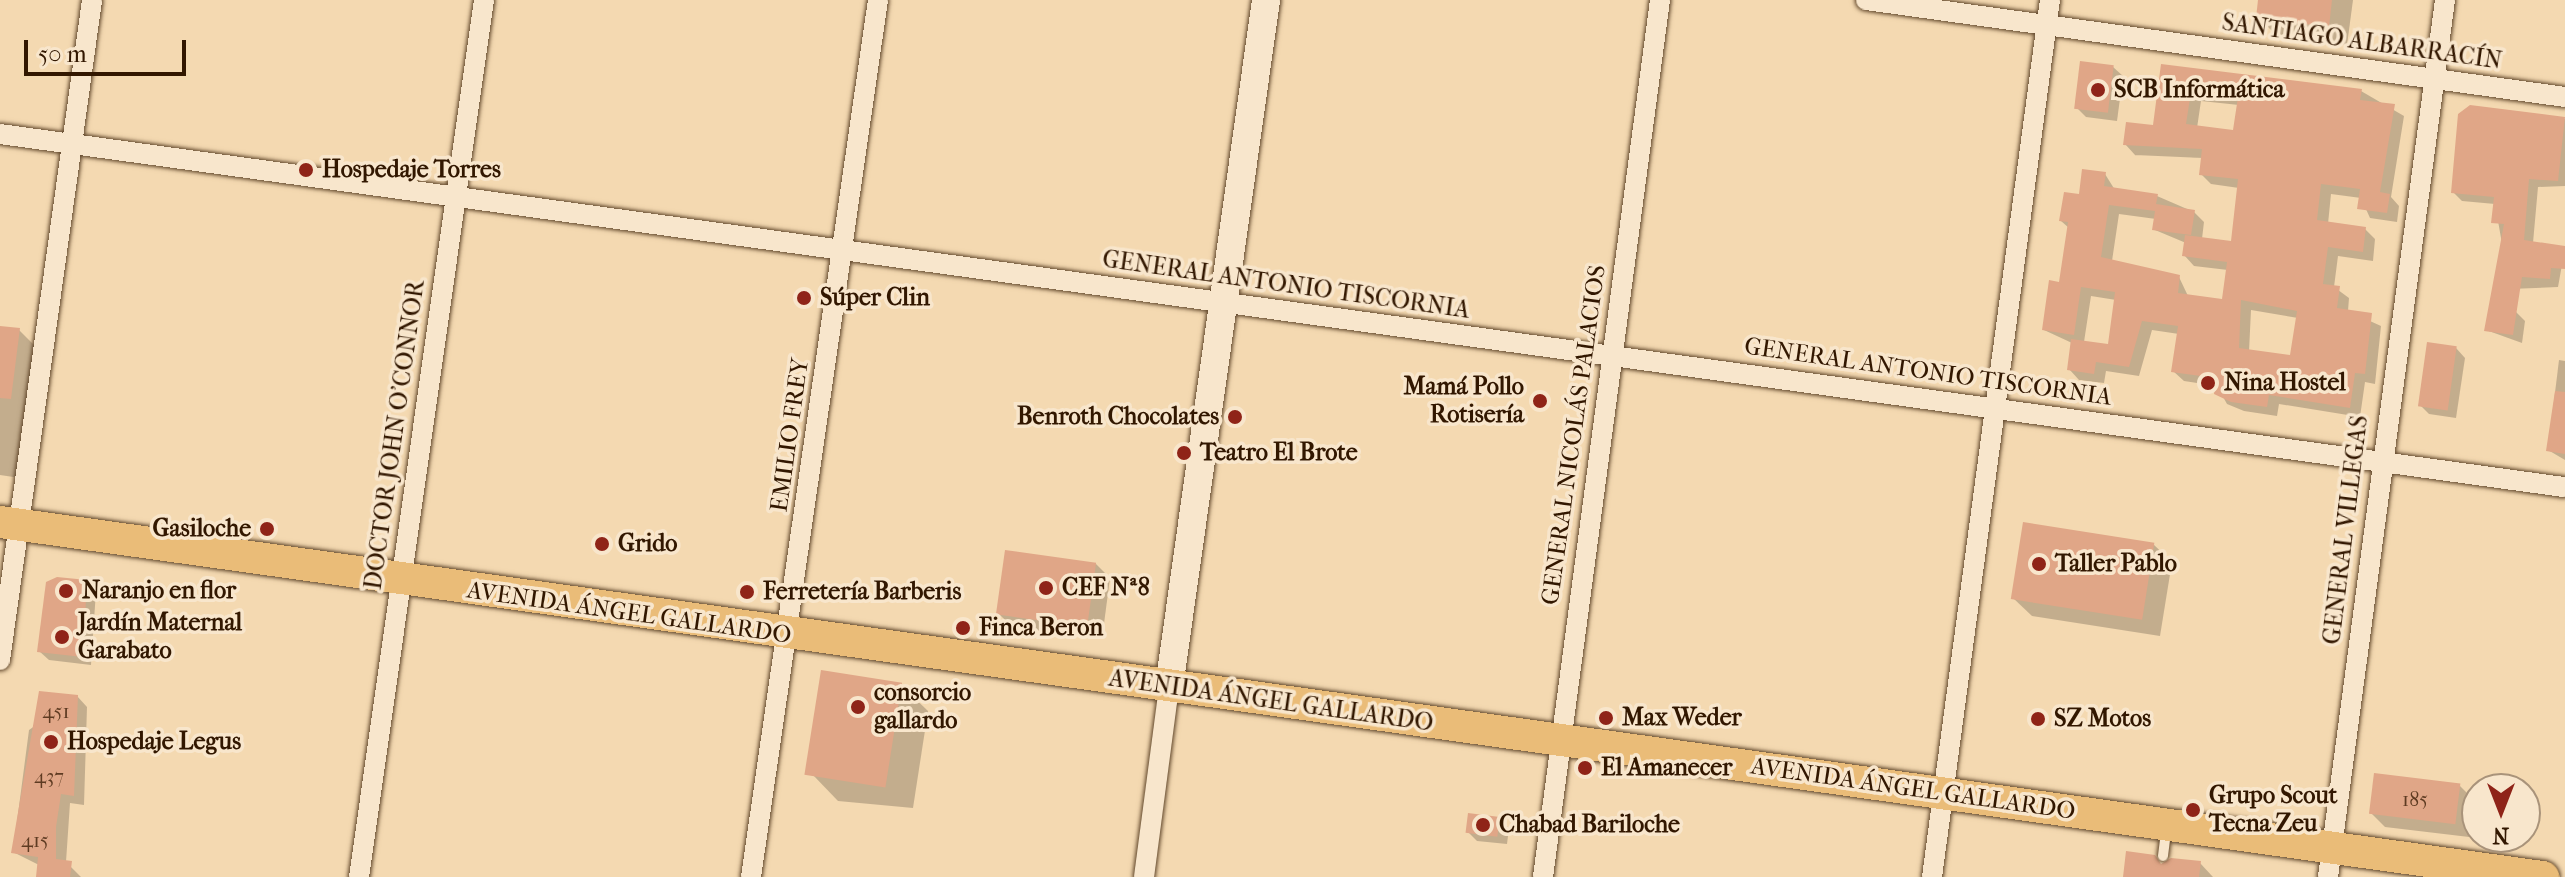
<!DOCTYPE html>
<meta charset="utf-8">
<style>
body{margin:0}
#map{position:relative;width:2565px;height:877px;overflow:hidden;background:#f4d9b1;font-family:"IM FELL French Canon",serif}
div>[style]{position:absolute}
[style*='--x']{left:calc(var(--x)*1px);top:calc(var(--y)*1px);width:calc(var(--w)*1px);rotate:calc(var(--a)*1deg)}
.shadow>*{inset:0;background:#0003}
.building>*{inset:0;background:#e0a687;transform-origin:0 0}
.roads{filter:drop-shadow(0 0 2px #62482c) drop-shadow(0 0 2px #62482c)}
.lane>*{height:10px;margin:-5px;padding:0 5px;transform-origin:5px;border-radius:5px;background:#f8e6cc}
.street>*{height:20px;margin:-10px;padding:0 10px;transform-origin:10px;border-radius:10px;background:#f8e6cc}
.secondary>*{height:28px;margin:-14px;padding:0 14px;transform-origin:14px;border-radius:14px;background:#f8e6cc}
.primary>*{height:32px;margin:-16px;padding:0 16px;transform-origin:16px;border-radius:16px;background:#eabc78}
.dots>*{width:22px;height:22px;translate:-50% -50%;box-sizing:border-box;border:4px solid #f8e6cc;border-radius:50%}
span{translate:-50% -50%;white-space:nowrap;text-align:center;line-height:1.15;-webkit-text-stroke:7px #f8e6cc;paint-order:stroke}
.number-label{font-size:20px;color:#5e3b22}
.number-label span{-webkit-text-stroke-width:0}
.street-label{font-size:24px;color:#321700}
.poi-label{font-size:24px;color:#321700;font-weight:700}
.left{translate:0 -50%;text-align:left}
.right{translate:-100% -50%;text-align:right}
.north{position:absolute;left:2461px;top:773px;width:80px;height:80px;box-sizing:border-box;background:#f8e6cc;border:2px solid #a9937a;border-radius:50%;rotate:180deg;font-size:22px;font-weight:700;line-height:32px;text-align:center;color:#321700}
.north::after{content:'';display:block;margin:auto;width:28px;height:36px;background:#8f2418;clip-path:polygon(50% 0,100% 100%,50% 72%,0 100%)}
.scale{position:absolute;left:24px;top:40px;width:162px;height:36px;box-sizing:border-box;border:4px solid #321700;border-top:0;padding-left:10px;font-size:24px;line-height:28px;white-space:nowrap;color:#321700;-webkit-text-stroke:6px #f8e6cc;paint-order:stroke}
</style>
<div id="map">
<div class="shadow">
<i style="clip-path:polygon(2260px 0,2353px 0,2347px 45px,2277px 36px,2258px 17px)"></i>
<i style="clip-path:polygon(evenodd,2163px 66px,2361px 91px,2404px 116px,2391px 197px,2399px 206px,2397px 222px,2370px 218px,2361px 198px,2331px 194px,2328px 224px,2365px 229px,2375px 239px,2373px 261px,2338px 256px,2334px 287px,2349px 298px,2348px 311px,2381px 326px,2375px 384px,2365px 382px,2360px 417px,2279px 404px,2277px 416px,2244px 411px,2227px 404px,2217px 386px,2184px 381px,2173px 371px,2179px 334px,2152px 330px,2139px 376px,2106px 371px,2104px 383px,2079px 380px,2069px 369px,2072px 343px,2044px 330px,2061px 284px,2069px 228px,2061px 221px,2105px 174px,2115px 190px,2157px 196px,2194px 212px,2204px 222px,2202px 239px,2232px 243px,2239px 188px,2211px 184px,2201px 174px,2203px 158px,2135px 155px,2125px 144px,2155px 128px,2163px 66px,2201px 101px,2239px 105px,2235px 132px,2197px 128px,2201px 101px,2163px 66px,2119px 214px,2156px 219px,2155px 230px,2186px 243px,2184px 255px,2194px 266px,2228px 270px,2224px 301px,2188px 296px,2179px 277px,2112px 261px,2119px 214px,2163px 66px,2091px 296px,2116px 300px,2109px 346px,2084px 342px,2091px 296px,2163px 66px,2251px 310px,2298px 318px,2292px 358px,2249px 352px,2251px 310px)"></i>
<i style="clip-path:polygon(2113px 67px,2123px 76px,2117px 121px,2086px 117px,2077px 108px)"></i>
<i style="clip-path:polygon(2470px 107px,2565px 119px,2565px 186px,2538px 187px,2533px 243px,2565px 248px,2558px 287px,2510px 289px,2495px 204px,2462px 201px,2453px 192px)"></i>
<i style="clip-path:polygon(2516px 312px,2525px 321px,2522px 343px,2486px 330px)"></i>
<i style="clip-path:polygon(0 328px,19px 330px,38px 349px,20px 478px,0 475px)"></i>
<i style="clip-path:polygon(2456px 348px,2465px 358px,2456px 418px,2429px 414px,2420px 405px)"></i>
<i style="clip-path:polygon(2559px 360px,2565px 361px,2565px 460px,2548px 450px)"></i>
<i style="clip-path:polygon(2153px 544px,2172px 562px,2160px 636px,2032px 616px,2013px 598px)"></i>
<i style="clip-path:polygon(1096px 564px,1110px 578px,1102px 639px,1012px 627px,998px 613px)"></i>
<i style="clip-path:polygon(86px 582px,96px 591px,91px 665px,49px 660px,39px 651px)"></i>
<i style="clip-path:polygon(901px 685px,928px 711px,913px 808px,838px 801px,812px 774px)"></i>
<i style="clip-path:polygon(77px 696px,87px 707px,84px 805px,70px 803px,66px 862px,81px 877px,38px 877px,39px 865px,13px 852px,29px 730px)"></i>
<i style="clip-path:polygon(2459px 785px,2473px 799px,2469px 837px,2385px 827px,2371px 813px)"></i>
<i style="clip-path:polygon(1499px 819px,1509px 828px,1507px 844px,1477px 841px,1468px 832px)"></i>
<i style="clip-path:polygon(2200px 863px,2213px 877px,2125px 877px,2162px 865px)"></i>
</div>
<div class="building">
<i style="clip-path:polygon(2258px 0,2332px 0,2329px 27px,2256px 18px)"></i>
<i style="left:2080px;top:61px;width:34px;height:48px;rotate:7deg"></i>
<i style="clip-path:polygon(evenodd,2161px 64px,2362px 89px,2360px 100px,2395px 104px,2380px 192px,2390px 194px,2387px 213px,2357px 209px,2360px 189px,2321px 184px,2317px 220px,2366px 227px,2363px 252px,2328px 247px,2323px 284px,2340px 286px,2337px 308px,2372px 313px,2365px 374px,2355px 373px,2350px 408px,2269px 395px,2267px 407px,2231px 402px,2214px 394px,2216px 378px,2171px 372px,2178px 326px,2142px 321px,2129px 367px,2096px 362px,2094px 374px,2067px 370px,2071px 339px,2108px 344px,2115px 292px,2081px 287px,2074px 335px,2042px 330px,2049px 280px,2059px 282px,2068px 222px,2059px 221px,2064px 192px,2079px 194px,2082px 169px,2106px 172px,2104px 186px,2158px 194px,2156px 204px,2195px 210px,2191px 235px,2152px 230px,2155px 211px,2109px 205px,2101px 257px,2180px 275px,2178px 293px,2222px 299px,2227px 262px,2182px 256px,2185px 235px,2231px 241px,2238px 179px,2199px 175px,2202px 149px,2123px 145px,2126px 122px,2153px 125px,2161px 64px,2191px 92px,2238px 97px,2233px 130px,2186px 124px,2191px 92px,2161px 64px,2241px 300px,2297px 311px,2290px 355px,2239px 348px,2241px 300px)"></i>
<i style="clip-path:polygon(2470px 105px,2565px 117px,2558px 181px,2529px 179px,2524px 240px,2565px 246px,2565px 269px,2551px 268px,2550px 279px,2522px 277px,2513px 335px,2484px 331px,2504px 224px,2491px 223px,2494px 197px,2451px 193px,2458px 114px)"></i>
<i style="clip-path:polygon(0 326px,20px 328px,11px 399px,0 398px)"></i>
<i style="left:2427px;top:342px;width:30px;height:65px;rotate:8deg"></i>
<i style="clip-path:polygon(2555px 391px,2565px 392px,2565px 454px,2546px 451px)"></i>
<i style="left:2023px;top:522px;width:133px;height:78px;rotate:9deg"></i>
<i style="left:1005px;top:550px;width:92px;height:65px;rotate:8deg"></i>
<i style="clip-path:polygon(57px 577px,87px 580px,83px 657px,37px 652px,46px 582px)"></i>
<i style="left:821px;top:670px;width:82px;height:106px;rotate:9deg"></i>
<i style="clip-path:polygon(39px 691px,78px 695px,74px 796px,61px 794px,56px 827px,56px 859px,72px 861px,70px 877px,36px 877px,38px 857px,11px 853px)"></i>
<i style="left:2374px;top:773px;width:87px;height:41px;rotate:7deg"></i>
<i style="left:1468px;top:813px;width:32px;height:20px;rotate:7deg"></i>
<i style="clip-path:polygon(2126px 851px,2155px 855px,2161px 864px,2171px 858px,2201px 861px,2199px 877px,2123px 877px)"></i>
</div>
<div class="roads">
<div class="lane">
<i style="--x:2163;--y:856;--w:26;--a:-83"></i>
</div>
<div class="street">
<i style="--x:1866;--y:0;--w:706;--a:7.9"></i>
<i style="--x:0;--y:134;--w:2589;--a:7.84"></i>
<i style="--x:0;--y:660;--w:666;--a:-82.06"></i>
<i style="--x:359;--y:877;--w:886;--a:-81.89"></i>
<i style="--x:751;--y:877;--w:886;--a:-81.76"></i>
<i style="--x:1144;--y:877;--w:192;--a:-82.5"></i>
<i style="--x:1543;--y:877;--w:885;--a:-82.4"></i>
<i style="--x:1932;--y:877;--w:885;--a:-82.34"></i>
<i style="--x:2328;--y:877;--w:885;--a:-82.4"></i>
</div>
<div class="secondary">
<i style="--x:1169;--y:687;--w:694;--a:-81.96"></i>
</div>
<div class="primary">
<i style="--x:0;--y:522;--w:2568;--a:7.95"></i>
</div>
</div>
<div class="dots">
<i style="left:2098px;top:90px;background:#8f2418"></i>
<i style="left:306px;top:170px;background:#8f2418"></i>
<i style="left:804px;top:298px;background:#8f2418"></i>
<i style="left:2208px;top:383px;background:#8f2418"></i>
<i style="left:1540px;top:401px;background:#8f2418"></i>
<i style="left:1235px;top:417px;background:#8f2418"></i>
<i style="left:1184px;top:453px;background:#8f2418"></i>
<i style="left:267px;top:529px;background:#8f2418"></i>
<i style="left:602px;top:544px;background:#8f2418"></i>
<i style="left:2039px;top:564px;background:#8f2418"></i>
<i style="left:1046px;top:588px;background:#8f2418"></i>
<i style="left:66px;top:591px;background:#8f2418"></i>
<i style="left:747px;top:592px;background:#8f2418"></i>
<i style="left:963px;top:628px;background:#8f2418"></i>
<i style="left:62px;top:637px;background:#8f2418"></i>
<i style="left:858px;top:707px;background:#8f2418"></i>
<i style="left:1606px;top:718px;background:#8f2418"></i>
<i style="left:2038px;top:719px;background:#8f2418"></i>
<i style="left:51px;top:742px;background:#8f2418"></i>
<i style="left:1585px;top:768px;background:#8f2418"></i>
<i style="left:2193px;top:810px;background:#8f2418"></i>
<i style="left:1483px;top:825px;background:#8f2418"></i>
</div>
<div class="number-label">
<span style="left:56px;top:711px">451</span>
<span style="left:49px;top:776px">437</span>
<span style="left:2415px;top:799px">185</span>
<span style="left:35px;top:840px">415</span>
</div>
<div class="street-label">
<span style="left:2362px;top:42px;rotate:8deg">SANTIAGO ALBARRACÍN</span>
<span style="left:1286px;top:285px;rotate:8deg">GENERAL ANTONIO TISCORNIA</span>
<span style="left:1928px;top:372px;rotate:8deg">GENERAL ANTONIO TISCORNIA</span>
<span style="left:395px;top:435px;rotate:-82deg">DOCTOR JOHN O'CONNOR</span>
<span style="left:790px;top:435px;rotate:-82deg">EMILIO FREY</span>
<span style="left:1574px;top:435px;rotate:-82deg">GENERAL NICOLÁS PALACIOS</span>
<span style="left:2346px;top:530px;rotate:-83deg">GENERAL VILLEGAS</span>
<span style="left:629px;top:613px;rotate:8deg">AVENIDA ÁNGEL GALLARDO</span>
<span style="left:1271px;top:701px;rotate:8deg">AVENIDA ÁNGEL GALLARDO</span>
<span style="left:1913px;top:789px;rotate:8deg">AVENIDA ÁNGEL GALLARDO</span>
</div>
<div class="poi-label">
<span class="left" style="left:2114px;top:90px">SCB Informática</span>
<span class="left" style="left:322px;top:170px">Hospedaje Torres</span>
<span class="left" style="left:820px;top:298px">Súper Clin</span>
<span class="left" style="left:2224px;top:383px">Nina Hostel</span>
<span class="right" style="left:1524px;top:401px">Mamá Pollo<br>Rotisería</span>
<span class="right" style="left:1219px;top:417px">Benroth Chocolates</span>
<span class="left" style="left:1200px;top:453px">Teatro El Brote</span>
<span class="right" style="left:251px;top:529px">Gasiloche</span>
<span class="left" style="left:618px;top:544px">Grido</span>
<span class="left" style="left:2055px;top:564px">Taller Pablo</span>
<span class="left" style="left:1062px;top:588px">CEF Nª8</span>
<span class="left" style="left:82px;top:591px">Naranjo en flor</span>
<span class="left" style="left:763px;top:592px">Ferretería Barberis</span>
<span class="left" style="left:78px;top:637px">Jardín Maternal<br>Garabato</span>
<span class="left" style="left:979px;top:628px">Finca Beron</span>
<span class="left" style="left:874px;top:707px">consorcio<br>gallardo</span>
<span class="left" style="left:1622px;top:718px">Max Weder</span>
<span class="left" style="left:2054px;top:719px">SZ Motos</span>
<span class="left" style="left:67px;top:742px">Hospedaje Legus</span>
<span class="left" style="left:1601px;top:768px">El Amanecer</span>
<span class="left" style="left:2209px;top:810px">Grupo Scout<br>Tecna Zeu</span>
<span class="left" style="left:1499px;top:825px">Chabad Bariloche</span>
</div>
<div class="north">N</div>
<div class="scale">50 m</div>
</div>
